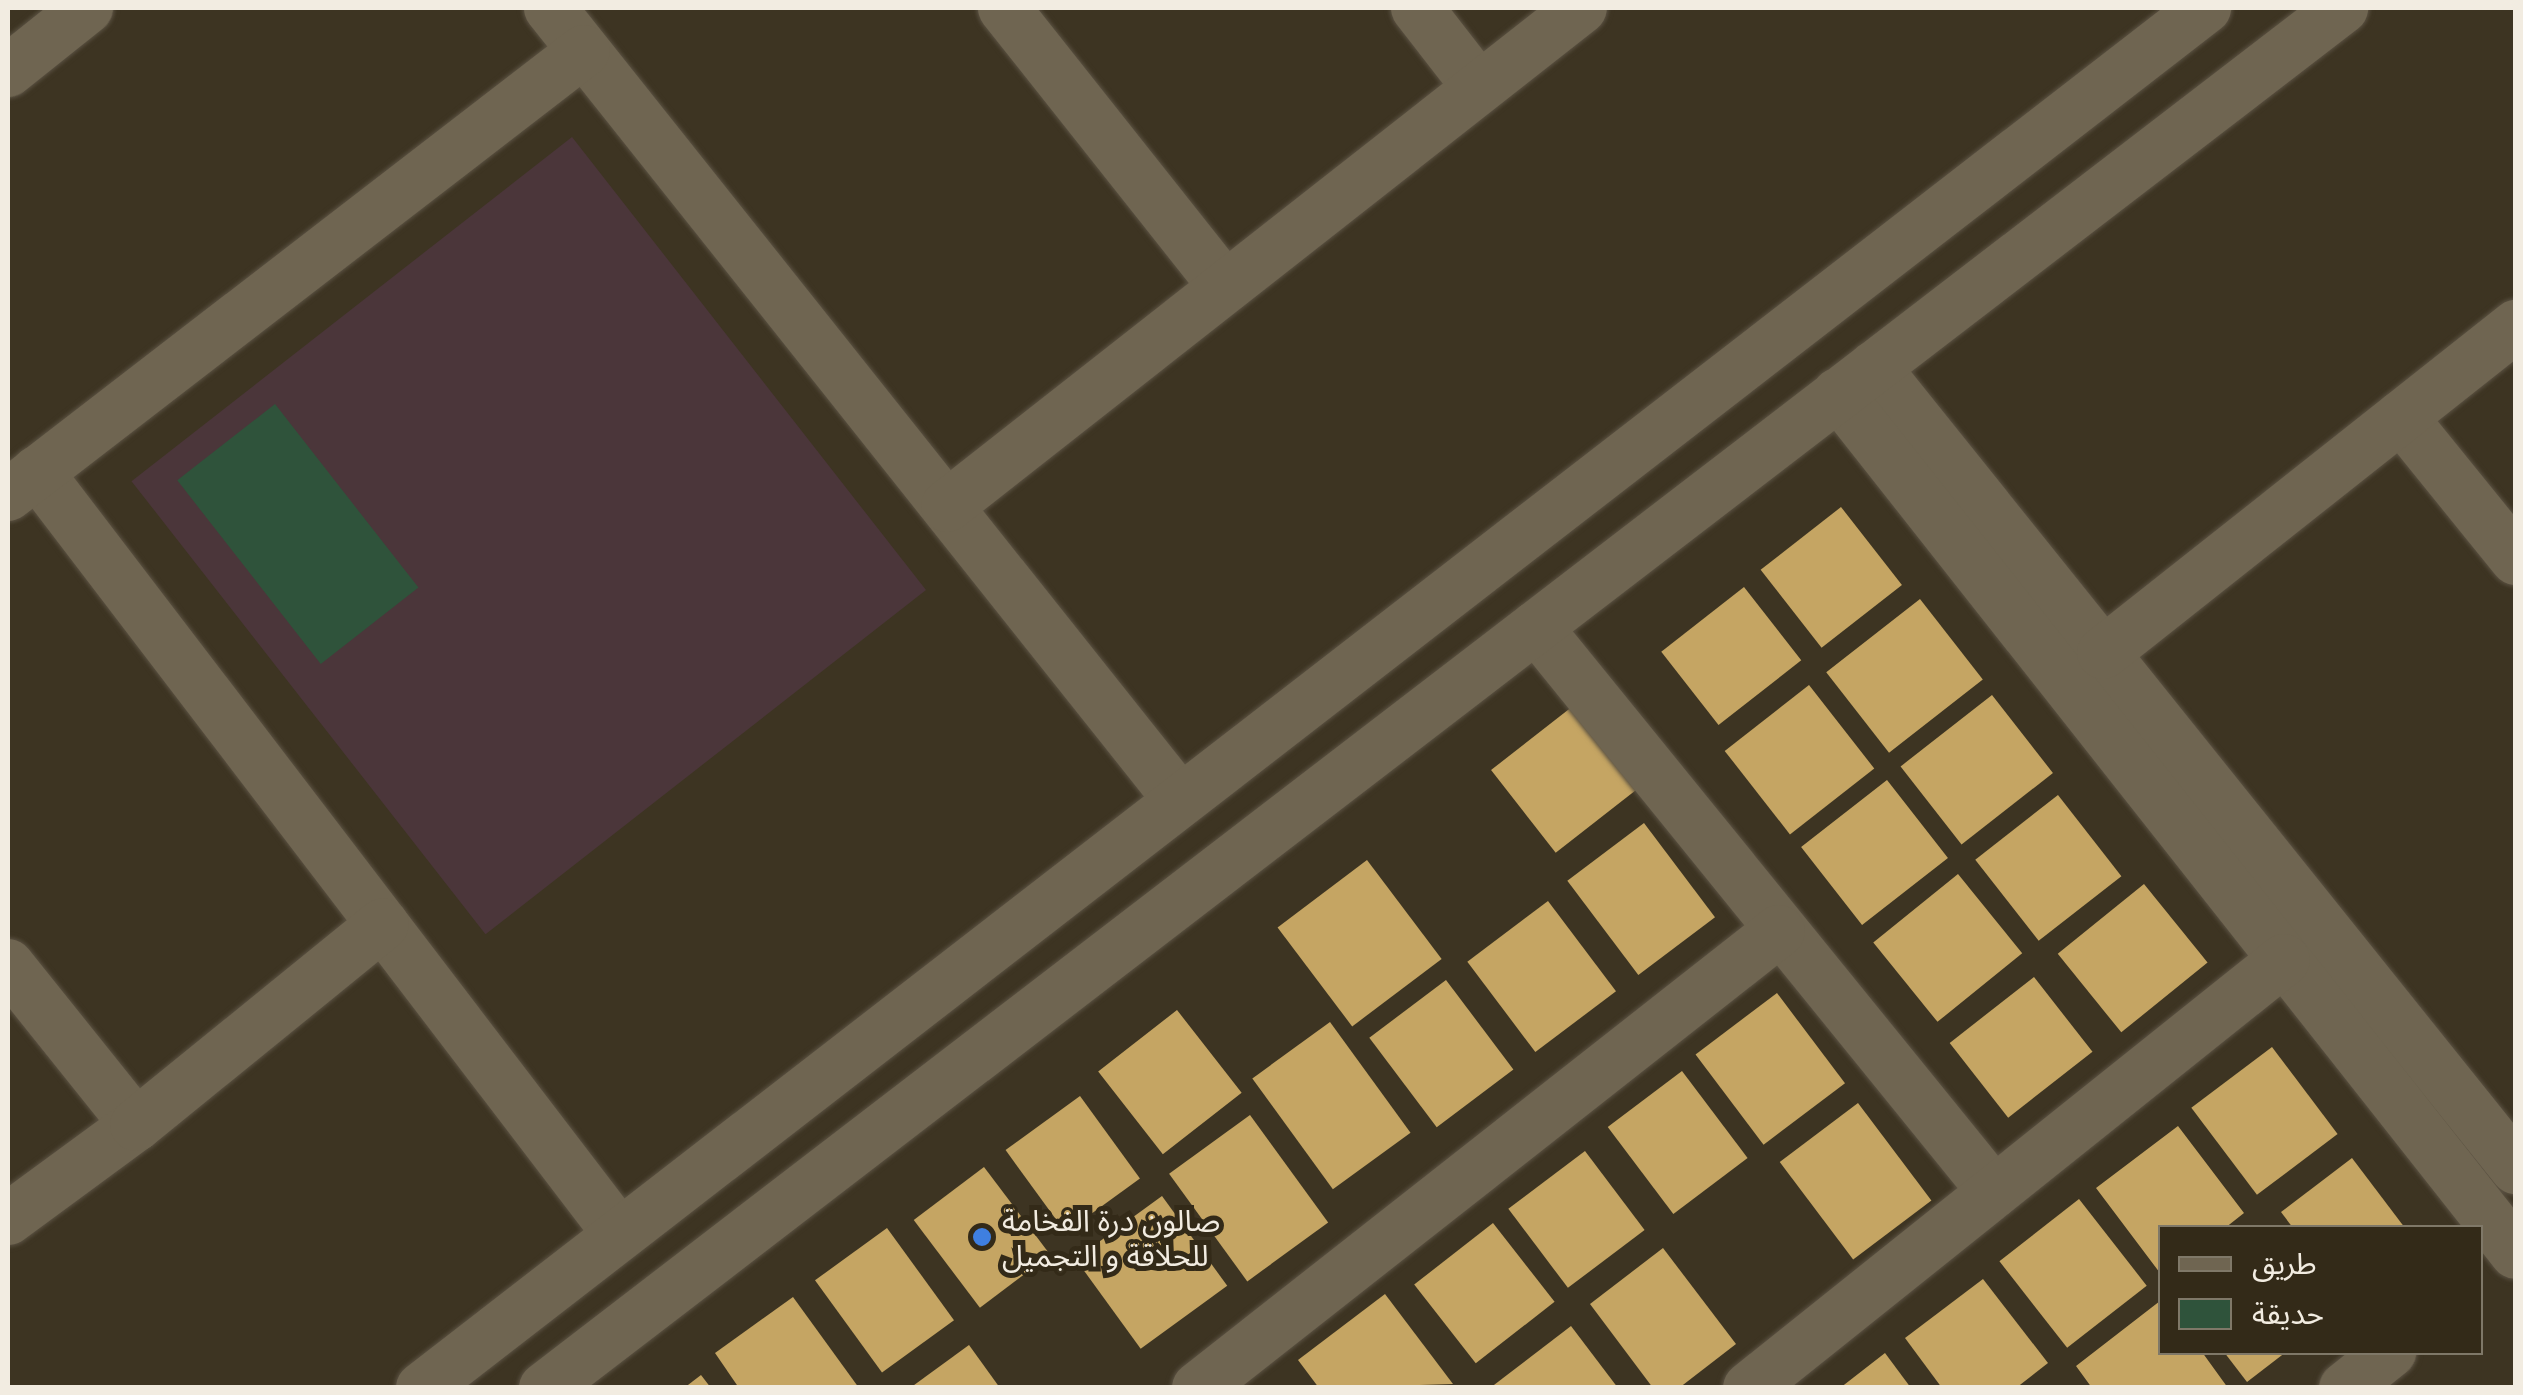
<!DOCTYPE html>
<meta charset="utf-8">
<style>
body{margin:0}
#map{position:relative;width:2523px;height:1395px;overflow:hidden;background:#3d3422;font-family:Mulish,"Noto Sans Arabic",sans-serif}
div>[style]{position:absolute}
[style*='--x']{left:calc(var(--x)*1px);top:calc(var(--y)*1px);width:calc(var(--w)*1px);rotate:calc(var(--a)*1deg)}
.education>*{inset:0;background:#4b363a;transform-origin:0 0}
.green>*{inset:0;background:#2f533b;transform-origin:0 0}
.building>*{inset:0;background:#c5a563;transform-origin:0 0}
.roads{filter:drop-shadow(0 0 2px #5a5142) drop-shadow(0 0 2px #5a5142)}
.minor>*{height:52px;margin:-26px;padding:0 26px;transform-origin:26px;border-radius:26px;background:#6f6551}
.dots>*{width:28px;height:28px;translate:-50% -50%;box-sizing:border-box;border:5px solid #332a18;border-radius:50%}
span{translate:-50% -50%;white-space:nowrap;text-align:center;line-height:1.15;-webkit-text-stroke:10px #332a18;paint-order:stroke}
.poi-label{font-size:30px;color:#f2ece1}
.left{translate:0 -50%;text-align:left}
.frame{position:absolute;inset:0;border:10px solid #f2ece1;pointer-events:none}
.legend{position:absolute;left:2158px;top:1225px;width:325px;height:130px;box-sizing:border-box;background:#332a18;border:2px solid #7f7868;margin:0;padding:12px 18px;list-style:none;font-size:30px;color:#f2ece1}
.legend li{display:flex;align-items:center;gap:20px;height:50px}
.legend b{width:50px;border:2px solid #7f7868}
</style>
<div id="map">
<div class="education">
<i style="left:572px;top:137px;width:575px;height:559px;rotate:52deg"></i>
</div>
<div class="green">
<i style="left:275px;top:404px;width:233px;height:124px;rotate:52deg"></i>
</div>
<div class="building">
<i style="left:1841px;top:507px;width:99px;height:102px;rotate:52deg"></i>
<i style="left:1744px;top:587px;width:93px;height:105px;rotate:52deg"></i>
<i style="left:1920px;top:599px;width:102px;height:119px;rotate:52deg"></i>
<i style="left:1809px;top:685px;width:106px;height:107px;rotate:52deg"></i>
<i style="left:1992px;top:695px;width:99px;height:116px;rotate:52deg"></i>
<i style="left:1573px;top:706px;width:105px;height:104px;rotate:52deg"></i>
<i style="left:1887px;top:780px;width:99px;height:109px;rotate:52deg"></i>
<i style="left:2058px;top:795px;width:103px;height:105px;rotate:52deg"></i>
<i style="left:1644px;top:823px;width:118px;height:96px;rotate:53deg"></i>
<i style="left:1367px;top:860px;width:124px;height:112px;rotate:53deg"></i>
<i style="left:1958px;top:874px;width:102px;height:109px;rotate:51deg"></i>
<i style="left:2144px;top:884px;width:101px;height:111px;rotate:51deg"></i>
<i style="left:1548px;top:901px;width:113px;height:101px;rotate:53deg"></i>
<i style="left:2034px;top:977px;width:95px;height:107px;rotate:52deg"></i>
<i style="left:1446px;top:980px;width:112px;height:96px;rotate:53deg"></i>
<i style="left:1777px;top:993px;width:113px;height:102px;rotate:53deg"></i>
<i style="left:1177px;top:1010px;width:105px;height:100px;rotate:52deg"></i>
<i style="left:1330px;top:1022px;width:137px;height:96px;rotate:54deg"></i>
<i style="left:2272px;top:1047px;width:109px;height:101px;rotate:53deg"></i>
<i style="left:1682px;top:1071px;width:109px;height:93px;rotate:53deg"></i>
<i style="left:1080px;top:1096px;width:102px;height:92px;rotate:54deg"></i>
<i style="left:1858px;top:1103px;width:122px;height:98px;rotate:53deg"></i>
<i style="left:1250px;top:1115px;width:133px;height:100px;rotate:54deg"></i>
<i style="clip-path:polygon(2178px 1126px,2244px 1213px,2225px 1228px,2160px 1228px,2160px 1273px,2096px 1188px)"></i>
<i style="left:1585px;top:1151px;width:99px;height:96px;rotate:53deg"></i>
<i style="clip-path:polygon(2352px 1158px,2405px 1228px,2293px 1228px,2281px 1212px)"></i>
<i style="left:984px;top:1167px;width:110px;height:88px;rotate:53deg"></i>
<i style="left:1162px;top:1196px;width:111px;height:107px;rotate:54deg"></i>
<i style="left:2079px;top:1199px;width:110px;height:101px;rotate:52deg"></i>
<i style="left:1493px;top:1223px;width:100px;height:100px;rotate:52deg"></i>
<i style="left:887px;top:1228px;width:114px;height:89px;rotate:54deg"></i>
<i style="clip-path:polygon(1663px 1248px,1736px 1344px,1679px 1388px,1653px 1388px,1590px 1304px)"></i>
<i style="clip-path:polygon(1983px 1279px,2048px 1363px,2016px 1388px,1942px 1388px,1905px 1338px)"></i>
<i style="clip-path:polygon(1385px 1294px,1453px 1384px,1319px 1388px,1298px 1360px)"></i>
<i style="clip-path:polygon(793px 1297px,859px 1388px,739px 1388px,715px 1353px)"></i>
<i style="clip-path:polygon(2160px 1301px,2160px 1352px,2202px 1352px,2228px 1388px,2092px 1388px,2076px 1366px)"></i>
<i style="clip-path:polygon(1571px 1326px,1618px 1388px,1490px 1388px)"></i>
<i style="clip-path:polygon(969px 1345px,1000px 1388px,910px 1388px)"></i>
<i style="clip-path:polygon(2224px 1352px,2286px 1352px,2247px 1382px)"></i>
<i style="clip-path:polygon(1885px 1353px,1911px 1388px,1840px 1388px)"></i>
<i style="clip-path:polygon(701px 1375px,711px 1388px,684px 1388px)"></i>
</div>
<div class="roads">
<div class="minor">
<i style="--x:550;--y:8;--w:1012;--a:51.5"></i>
<i style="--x:1004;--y:8;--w:356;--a:51.6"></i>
<i style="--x:1417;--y:8;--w:101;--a:52.2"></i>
<i style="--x:8;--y:71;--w:101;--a:-38.6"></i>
<i style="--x:1874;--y:367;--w:1027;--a:51.29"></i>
<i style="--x:1838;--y:394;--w:1094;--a:51.72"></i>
<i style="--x:2401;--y:417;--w:183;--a:51"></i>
<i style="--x:37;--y:472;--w:959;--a:52.63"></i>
<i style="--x:8;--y:495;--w:727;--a:-37.63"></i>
<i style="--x:947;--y:506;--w:806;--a:-38.15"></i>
<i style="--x:1536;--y:627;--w:727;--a:50.97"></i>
<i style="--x:2103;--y:653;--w:527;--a:-38.37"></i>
<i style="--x:8;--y:965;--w:205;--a:51.3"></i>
<i style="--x:8;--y:1219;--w:159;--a:-36.3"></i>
<i style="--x:136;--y:1125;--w:318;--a:-39.1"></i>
<i style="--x:422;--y:1388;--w:2255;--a:-37.74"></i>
<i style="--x:545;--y:1388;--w:2266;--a:-37.52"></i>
<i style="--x:1198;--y:1388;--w:739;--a:-38.19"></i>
<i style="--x:1749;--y:1388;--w:685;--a:-38.66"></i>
<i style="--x:2345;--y:1388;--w:58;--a:-38.7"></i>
</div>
</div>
<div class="dots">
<i style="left:982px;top:1237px;background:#3f7fe0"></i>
</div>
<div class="poi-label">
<span class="left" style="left:1002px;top:1237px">صالون درة الفخامة<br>للحلاقة و التجميل</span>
</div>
<div class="frame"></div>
<ul class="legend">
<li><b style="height:12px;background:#6f6551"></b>طريق</li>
<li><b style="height:28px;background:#2f533b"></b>حديقة</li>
</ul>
</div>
